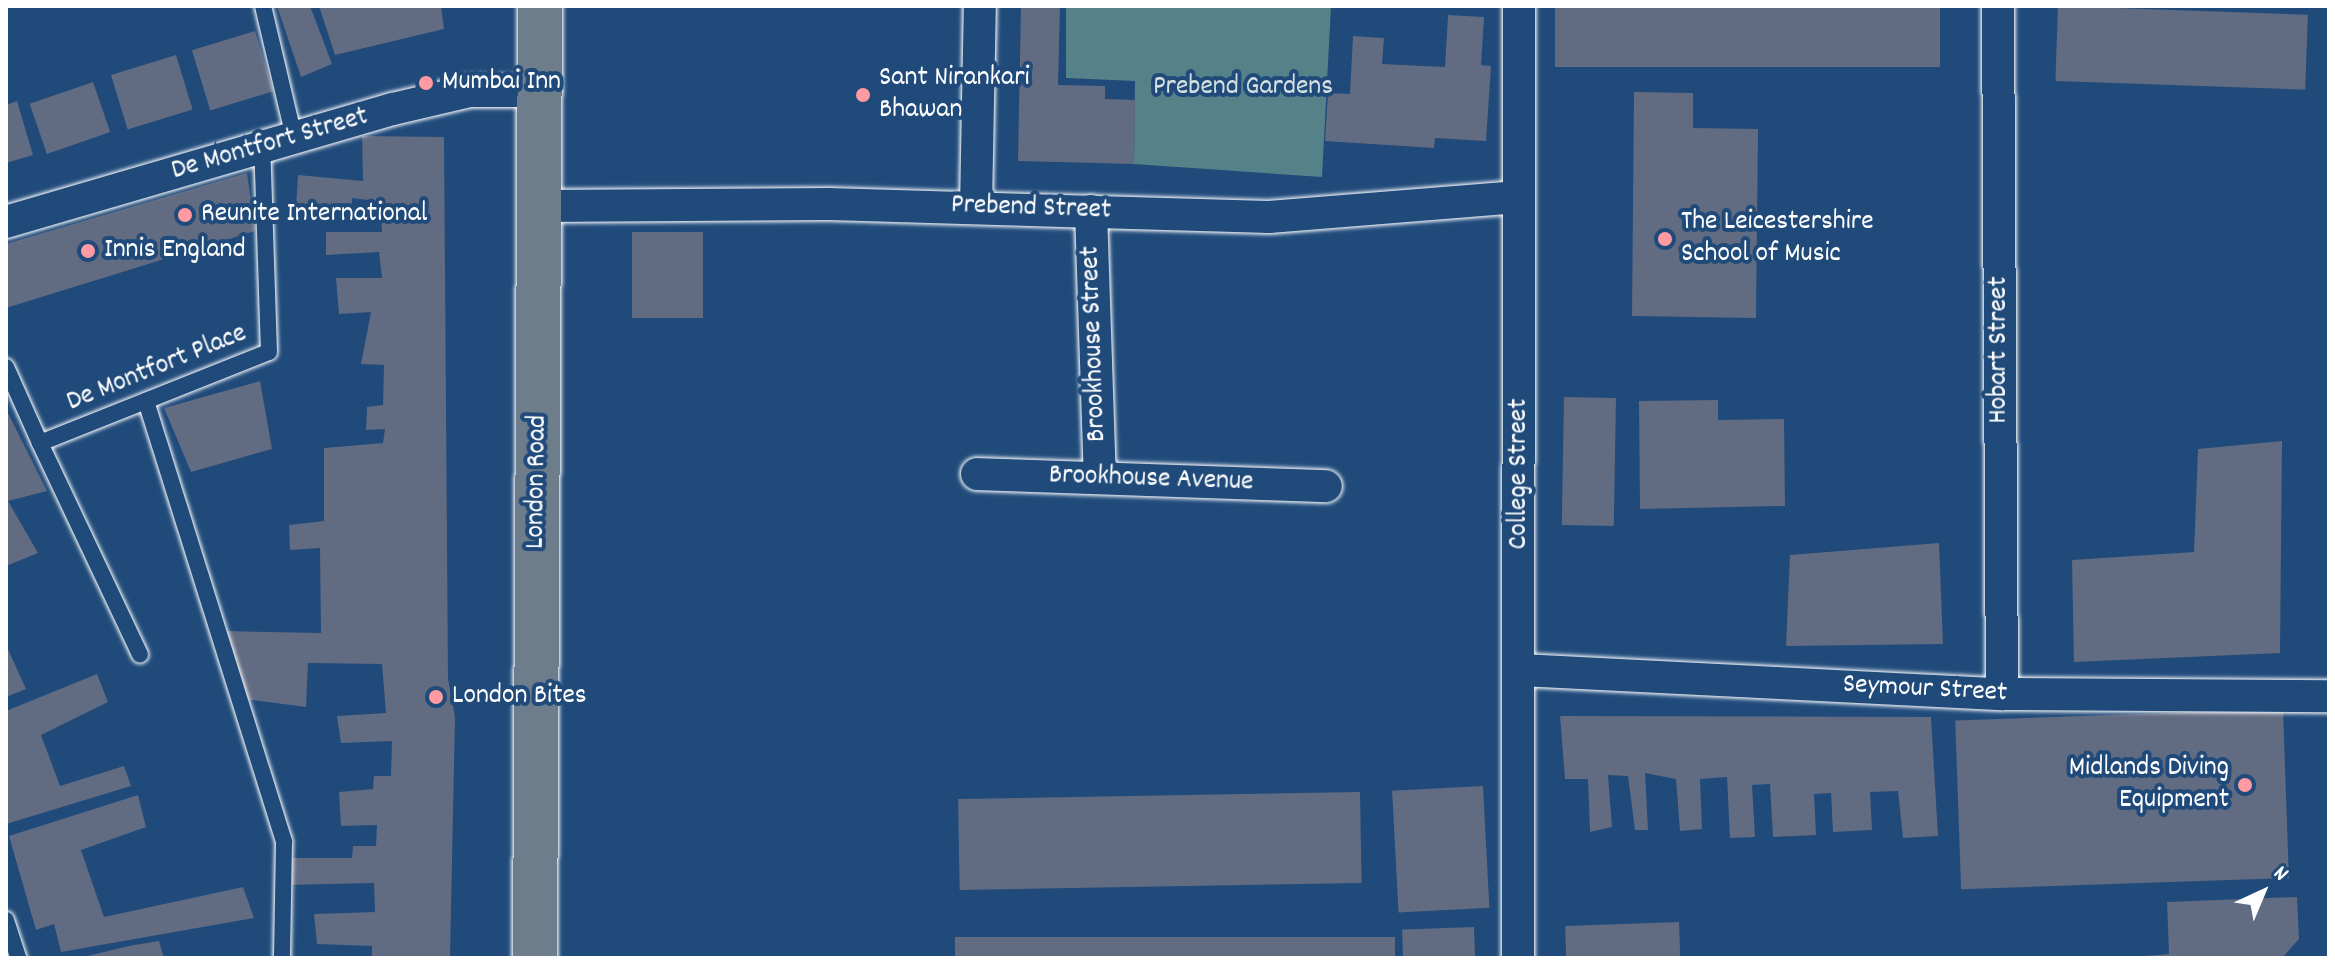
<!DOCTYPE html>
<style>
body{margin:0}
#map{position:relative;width:2335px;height:964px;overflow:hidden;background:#1f4a7a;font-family:Dekko,sans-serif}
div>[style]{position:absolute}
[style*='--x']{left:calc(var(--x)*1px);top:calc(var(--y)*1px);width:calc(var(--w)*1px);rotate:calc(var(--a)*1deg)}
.green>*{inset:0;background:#558189}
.building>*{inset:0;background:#616b82;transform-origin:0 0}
.roads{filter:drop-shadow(0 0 2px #fff) drop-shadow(0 0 2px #fff)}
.lane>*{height:16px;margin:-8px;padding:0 8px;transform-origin:8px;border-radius:8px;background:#1f4a7a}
.street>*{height:32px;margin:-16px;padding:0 16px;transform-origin:16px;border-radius:16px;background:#1f4a7a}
.primary>*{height:44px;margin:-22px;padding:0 22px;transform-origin:22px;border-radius:22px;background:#6d7d8c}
.dots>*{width:22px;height:22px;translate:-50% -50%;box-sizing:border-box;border:4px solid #1f4a7a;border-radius:50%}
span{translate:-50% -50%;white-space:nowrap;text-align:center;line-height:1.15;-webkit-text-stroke:8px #1f4a7a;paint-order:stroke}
.poi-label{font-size:28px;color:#fff}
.left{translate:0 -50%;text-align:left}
.right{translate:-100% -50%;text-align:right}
.park-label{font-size:28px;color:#d4e0e2}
.street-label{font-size:28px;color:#fff}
.frame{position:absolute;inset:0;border:8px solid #fff;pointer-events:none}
.north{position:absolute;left:2223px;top:852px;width:80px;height:80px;-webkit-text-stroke:6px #1f4a7a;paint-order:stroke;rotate:44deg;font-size:22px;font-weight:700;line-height:32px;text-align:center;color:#fff}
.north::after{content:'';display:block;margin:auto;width:28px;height:36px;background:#fff;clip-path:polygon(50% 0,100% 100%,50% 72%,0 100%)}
</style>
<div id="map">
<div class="green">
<i style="clip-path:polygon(1066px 6px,1331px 6px,1322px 177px,1134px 164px,1135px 81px,1066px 78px)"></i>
</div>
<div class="building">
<i style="clip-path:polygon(277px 6px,310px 6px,332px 64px,301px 77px)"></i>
<i style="clip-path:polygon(319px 6px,441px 6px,444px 29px,335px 55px)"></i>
<i style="clip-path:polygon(1021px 6px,1060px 6px,1058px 85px,1105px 86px,1105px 99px,1135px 100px,1134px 164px,1018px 161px)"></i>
<i style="left:1555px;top:6px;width:385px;height:61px"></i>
<i style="left:2058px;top:6px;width:250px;height:75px;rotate:2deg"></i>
<i style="clip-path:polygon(1448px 15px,1484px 17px,1481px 65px,1491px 66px,1486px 141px,1435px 138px,1434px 148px,1325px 141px,1328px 93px,1350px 94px,1353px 36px,1384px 38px,1382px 64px,1445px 67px)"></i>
<i style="left:255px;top:31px;width:63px;height:66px;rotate:73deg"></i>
<i style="left:176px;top:55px;width:57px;height:68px;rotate:73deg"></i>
<i style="left:93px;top:82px;width:53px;height:67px;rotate:71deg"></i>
<i style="clip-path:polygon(1634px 92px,1693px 93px,1693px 128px,1758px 129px,1756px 318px,1632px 316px)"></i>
<i style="clip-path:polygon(17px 101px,33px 155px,6px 163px,6px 105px)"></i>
<i style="clip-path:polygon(362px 136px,444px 137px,448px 679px,455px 717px,450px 958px,372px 958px,372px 946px,317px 944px,314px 914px,375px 912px,374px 883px,286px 885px,286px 858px,352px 858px,353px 846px,376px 846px,377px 825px,341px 826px,339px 792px,373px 789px,374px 776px,391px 776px,392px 741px,341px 743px,337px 716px,386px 713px,382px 664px,308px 663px,306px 707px,244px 699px,223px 631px,321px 633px,320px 548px,290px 550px,289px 525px,324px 521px,324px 448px,383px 443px,385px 429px,366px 430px,367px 407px,383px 405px,384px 365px,361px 364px,371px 312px,339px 314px,336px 278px,382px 278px,379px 252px,326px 255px,326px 232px,382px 232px,381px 218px,366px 218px,368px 200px,352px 198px,352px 210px,296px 208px,298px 175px,363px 181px)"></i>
<i style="clip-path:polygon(247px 173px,255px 231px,6px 308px,6px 244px)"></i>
<i style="left:632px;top:232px;width:71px;height:86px"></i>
<i style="clip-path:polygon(260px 381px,272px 449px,191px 472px,164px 408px)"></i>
<i style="left:1564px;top:397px;width:52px;height:128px;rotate:1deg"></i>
<i style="clip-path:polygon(1718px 400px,1718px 420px,1784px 419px,1785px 506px,1640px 509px,1639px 401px)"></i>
<i style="clip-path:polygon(6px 409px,47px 491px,8px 501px,38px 553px,6px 566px)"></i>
<i style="clip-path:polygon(2282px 441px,2280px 653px,2074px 662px,2072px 560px,2194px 552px,2198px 449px)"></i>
<i style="clip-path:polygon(1939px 543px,1943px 644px,1786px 646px,1790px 555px)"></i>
<i style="clip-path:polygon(6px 645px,26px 689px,6px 697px)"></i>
<i style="clip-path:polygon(97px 674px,108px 702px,41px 735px,60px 786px,124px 766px,131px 786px,6px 824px,6px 711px)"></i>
<i style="left:2283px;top:709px;width:169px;height:328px;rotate:88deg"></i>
<i style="clip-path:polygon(1560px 716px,1931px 717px,1938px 836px,1903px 838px,1898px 791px,1870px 792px,1872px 830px,1833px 832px,1831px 793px,1814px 794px,1816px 835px,1773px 837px,1770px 784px,1752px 785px,1755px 837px,1730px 838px,1727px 777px,1700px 779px,1702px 829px,1680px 831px,1676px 779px,1645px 773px,1648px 830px,1635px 830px,1628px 776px,1608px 775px,1612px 827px,1590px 832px,1588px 779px,1565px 779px)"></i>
<i style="left:1483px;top:786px;width:122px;height:91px;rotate:87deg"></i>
<i style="left:1360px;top:792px;width:91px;height:402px;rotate:89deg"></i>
<i style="clip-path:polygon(138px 795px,146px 827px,81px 850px,104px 917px,243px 887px,254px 918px,61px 952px,54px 924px,36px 930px,9px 836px)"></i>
<i style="clip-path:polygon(2297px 897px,2299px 939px,2282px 958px,2121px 958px,2169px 954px,2167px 902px)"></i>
<i style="left:1679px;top:922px;width:36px;height:114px;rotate:88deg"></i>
<i style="left:1474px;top:927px;width:31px;height:72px;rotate:88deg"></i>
<i style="left:955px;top:937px;width:440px;height:21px"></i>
<i style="clip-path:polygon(159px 941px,164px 958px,79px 958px,129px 946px)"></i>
</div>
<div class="roads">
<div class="lane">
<i style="--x:263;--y:6;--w:135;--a:76.7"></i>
<i style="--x:6;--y:367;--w:83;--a:65.9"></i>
<i style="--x:40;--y:443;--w:246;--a:-21.7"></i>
<i style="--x:269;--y:352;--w:206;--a:-91.9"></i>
<i style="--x:146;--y:401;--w:462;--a:72.6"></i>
<i style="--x:284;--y:842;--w:116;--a:91"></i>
<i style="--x:40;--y:443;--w:234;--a:64.7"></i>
<i style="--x:6;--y:920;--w:40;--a:72"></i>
</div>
<div class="street">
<i style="--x:1998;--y:6;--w:688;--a:89.67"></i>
<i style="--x:543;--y:206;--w:286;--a:-0.4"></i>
<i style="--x:829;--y:204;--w:440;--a:1.7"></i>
<i style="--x:1269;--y:217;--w:250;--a:-4.6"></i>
<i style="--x:976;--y:206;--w:200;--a:-88.9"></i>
<i style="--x:1091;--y:211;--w:267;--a:88.1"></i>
<i style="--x:6;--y:222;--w:403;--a:-16.3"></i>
<i style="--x:393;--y:109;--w:78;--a:-13.3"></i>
<i style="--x:469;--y:91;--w:69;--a:0"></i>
<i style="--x:977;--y:474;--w:349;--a:2"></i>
<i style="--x:1521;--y:670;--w:482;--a:2.9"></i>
<i style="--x:2002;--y:694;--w:327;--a:0.4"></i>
<i style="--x:1518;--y:958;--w:952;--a:-89.94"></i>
</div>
<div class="primary">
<i style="--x:535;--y:958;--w:952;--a:-89.7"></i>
</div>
</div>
<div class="dots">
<i style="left:426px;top:83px;background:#ff9aa2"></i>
<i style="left:863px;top:95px;background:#ff9aa2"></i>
<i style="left:185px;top:215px;background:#ff9aa2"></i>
<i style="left:1665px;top:239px;background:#ff9aa2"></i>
<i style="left:88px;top:251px;background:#ff9aa2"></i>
<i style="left:436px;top:697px;background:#ff9aa2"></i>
<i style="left:2245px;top:785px;background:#ff9aa2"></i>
</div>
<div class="poi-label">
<span class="left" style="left:879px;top:95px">Sant Nirankari<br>Bhawan</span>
<span class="left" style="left:442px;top:83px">Mumbai Inn</span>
<span class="left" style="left:201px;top:215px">Reunite International</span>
<span class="left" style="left:1681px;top:239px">The Leicestershire<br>School of Music</span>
<span class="left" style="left:104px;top:251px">Innis England</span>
<span class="left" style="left:452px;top:697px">London Bites</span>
<span class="right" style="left:2229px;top:785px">Midlands Diving<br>Equipment</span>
</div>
<div class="park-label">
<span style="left:1243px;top:88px">Prebend Gardens</span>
</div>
<div class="street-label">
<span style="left:270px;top:145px;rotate:-16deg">De Montfort Street</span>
<span style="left:1031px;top:209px;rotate:2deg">Prebend Street</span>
<span style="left:1095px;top:344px;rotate:-92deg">Brookhouse Street</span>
<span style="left:2000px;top:350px;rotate:-90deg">Hobart Street</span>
<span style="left:157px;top:369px;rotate:-22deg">De Montfort Place</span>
<span style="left:1520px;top:474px;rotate:-90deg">College Street</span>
<span style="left:1151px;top:480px;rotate:2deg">Brookhouse Avenue</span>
<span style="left:538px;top:482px;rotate:-89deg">London Road</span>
<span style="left:1925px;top:690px;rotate:3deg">Seymour Street</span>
</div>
<div class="frame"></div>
<div class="north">N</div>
</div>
